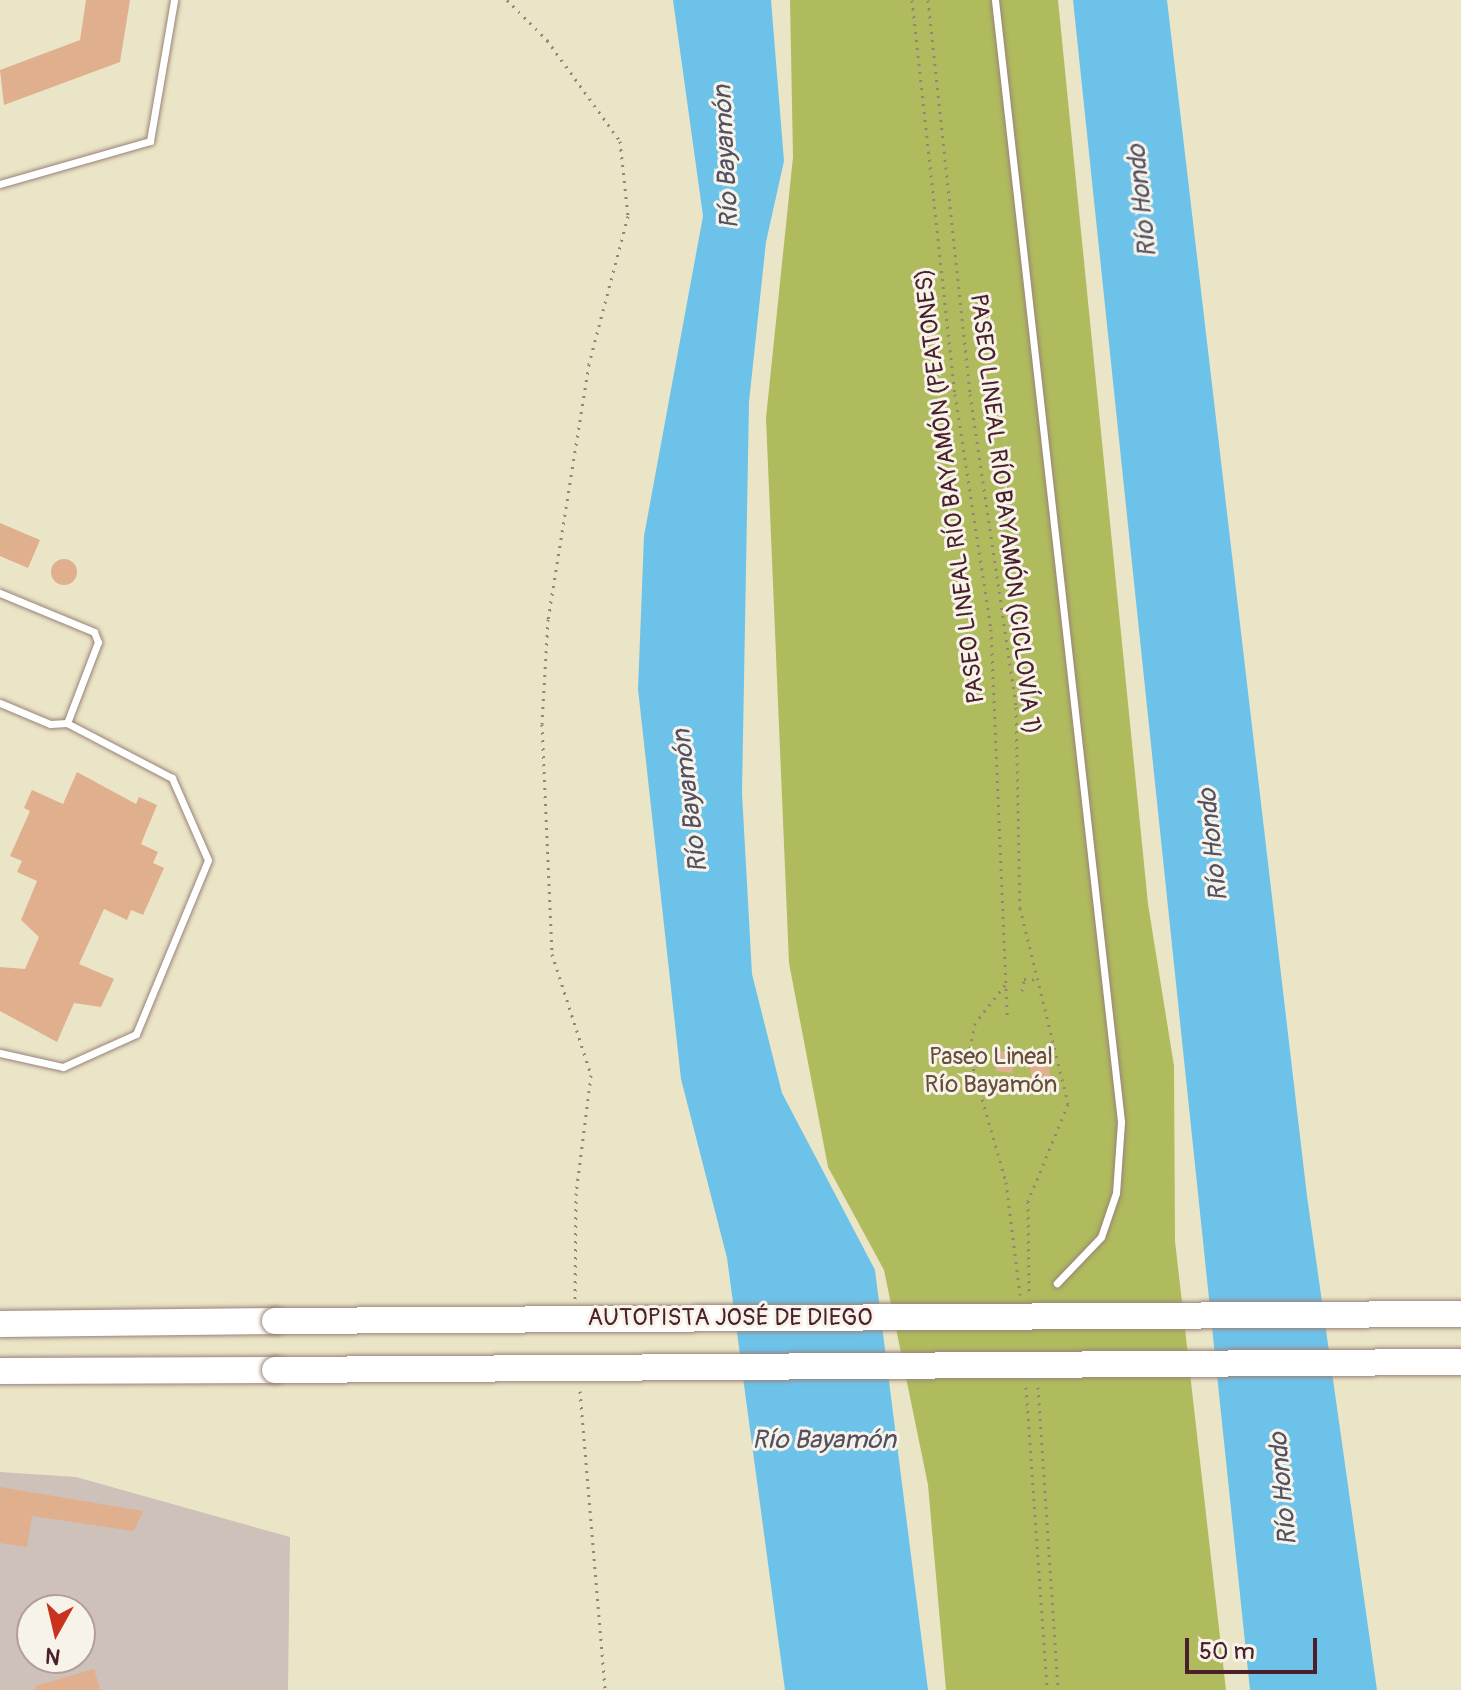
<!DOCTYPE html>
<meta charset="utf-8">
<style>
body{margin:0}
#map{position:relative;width:1461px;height:1690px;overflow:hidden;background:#ebe5c7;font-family:Pangolin,sans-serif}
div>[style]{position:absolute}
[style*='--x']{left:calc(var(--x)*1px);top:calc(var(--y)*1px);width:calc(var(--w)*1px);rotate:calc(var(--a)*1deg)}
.industrial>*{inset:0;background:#cec1ba}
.green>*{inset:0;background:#afbb5d}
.water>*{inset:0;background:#6dc2e9}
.building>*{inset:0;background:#e0af8e;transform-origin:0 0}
.round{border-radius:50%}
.path>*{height:3px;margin-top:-1.5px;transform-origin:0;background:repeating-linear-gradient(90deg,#9a8279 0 2px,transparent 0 8px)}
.roads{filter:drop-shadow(0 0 2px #9a8279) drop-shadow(0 0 2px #9a8279)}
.service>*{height:7px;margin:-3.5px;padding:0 3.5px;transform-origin:3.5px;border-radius:3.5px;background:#fff}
.motorway>*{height:26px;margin:-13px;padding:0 13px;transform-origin:13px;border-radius:13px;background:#fff}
.bridges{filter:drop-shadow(0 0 2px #9a8279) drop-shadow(0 0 2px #9a8279)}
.motorway-bridge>*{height:26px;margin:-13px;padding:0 13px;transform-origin:13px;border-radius:13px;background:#fff}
span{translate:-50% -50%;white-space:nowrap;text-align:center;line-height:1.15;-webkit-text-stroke:6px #f7f3e8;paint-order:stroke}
.street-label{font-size:24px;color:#4a1f2b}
.park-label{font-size:24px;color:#684e3a}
.water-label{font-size:26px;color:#545064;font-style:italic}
.north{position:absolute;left:16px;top:1594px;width:80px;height:80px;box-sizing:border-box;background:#f7f3e8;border:2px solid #b29e9c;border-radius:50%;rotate:188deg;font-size:22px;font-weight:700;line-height:32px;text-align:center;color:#4a1f2b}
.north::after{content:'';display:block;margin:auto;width:28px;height:36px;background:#c8321e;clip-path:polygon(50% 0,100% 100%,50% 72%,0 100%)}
.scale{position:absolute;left:1185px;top:1638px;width:132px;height:36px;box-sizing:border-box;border:4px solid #4a1f2b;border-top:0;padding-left:10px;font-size:24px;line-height:28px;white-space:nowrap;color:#4a1f2b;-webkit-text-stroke:6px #f7f3e8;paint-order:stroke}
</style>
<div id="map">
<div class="industrial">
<i style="clip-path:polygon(evenodd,0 1472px,76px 1477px,290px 1537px,288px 1690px,0 1690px,0 1472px,32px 1610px,80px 1610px,80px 1658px,32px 1658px,32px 1610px)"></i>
</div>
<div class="green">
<i style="clip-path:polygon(790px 0,1058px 0,1148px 904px,1174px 1066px,1175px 1241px,1226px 1690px,946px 1690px,928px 1485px,884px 1270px,828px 1167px,789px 963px,766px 418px,793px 157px)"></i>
</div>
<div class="water">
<i style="clip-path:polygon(673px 0,771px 0,784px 161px,766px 242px,749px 402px,742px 793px,752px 974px,782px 1093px,875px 1270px,928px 1690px,785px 1690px,727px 1258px,681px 1079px,638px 689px,644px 536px,703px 216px)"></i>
<i style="clip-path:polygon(1073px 0,1167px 0,1307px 1196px,1377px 1690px,1250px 1690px)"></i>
</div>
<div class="building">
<i style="clip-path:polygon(86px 0,130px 0,120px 62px,4px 105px,0 70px,80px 40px)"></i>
<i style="clip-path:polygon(0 523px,40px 540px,28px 568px,0 556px)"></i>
<i class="round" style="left:51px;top:559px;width:26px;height:26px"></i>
<i style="clip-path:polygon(77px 772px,136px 804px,139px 797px,157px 805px,141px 844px,158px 852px,153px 863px,164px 868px,143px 915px,131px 910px,127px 920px,104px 909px,79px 964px,114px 979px,101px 1007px,74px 1003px,57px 1042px,0 1011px,0 967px,25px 969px,39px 937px,21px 920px,37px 881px,17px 872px,22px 861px,10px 856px,30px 811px,24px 808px,32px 790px,63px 804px)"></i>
<i style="left:998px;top:1051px;width:17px;height:20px;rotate:7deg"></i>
<i style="left:1048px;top:1060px;width:18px;height:19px;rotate:81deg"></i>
<i style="clip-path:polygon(0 1487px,143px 1511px,134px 1531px,32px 1516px,27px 1547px,0 1543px)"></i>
<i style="clip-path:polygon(94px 1669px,100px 1690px,35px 1690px,35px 1686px)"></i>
</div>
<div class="path">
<i style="--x:507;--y:0;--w:57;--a:45"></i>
<i style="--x:547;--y:40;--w:125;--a:54.1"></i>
<i style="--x:620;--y:141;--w:75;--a:83.9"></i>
<i style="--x:628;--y:216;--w:153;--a:104.8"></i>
<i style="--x:589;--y:364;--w:258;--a:99.1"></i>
<i style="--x:548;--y:619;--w:105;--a:93.3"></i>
<i style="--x:542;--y:724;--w:230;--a:87.5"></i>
<i style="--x:552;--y:954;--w:127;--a:72.1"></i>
<i style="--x:591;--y:1075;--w:119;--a:97.2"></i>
<i style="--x:576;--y:1193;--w:106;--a:90.5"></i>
<i style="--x:912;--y:0;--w:396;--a:83.8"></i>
<i style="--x:955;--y:394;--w:238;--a:81.3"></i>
<i style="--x:991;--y:629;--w:389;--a:87.6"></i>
<i style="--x:928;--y:0;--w:396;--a:83.9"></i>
<i style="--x:970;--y:394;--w:316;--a:81.6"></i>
<i style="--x:1016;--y:707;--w:201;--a:88.9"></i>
<i style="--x:1020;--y:908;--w:202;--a:76.2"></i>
<i style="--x:1068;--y:1104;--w:105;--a:112.4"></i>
<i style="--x:1028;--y:1201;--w:95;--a:89.4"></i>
<i style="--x:1005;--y:985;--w:48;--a:128.3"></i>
<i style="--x:975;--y:1023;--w:31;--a:101"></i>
<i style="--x:969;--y:1053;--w:134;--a:74"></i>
<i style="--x:1006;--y:1182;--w:114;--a:82.9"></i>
<i style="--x:1022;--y:991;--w:12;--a:-81"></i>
<i style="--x:1024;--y:979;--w:15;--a:4"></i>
<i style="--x:1026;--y:1387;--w:304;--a:86"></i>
<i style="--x:1038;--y:1387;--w:304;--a:86.2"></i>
<i style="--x:580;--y:1391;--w:300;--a:85.2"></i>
</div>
<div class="roads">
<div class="service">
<i style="--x:995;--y:0;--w:1129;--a:83.59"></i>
<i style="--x:1121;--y:1122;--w:71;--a:94"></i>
<i style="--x:1116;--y:1193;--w:46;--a:108.8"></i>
<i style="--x:1101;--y:1237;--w:64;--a:133.7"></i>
<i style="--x:0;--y:184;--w:156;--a:-16"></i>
<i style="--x:150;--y:141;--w:143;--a:-80.3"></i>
<i style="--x:0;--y:593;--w:102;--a:22.5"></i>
<i style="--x:94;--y:632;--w:11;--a:68"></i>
<i style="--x:98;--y:642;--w:87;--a:110.9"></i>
<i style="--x:67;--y:723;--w:17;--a:177"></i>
<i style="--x:50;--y:724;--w:54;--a:-157.2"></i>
<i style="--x:0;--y:1053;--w:65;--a:12.5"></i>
<i style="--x:63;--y:1067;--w:80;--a:-24.3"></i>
<i style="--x:136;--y:1034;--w:188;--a:-67.5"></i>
<i style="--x:208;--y:860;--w:90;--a:-113.7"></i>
<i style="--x:172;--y:778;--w:119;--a:-152.4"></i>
</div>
<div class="motorway">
<i style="--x:0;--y:1324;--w:275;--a:-0.6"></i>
<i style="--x:0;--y:1371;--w:275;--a:-0.2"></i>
</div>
</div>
<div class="bridges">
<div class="motorway-bridge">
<i style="--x:275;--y:1321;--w:1186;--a:-0.34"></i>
<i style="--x:275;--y:1370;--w:1186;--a:-0.39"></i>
</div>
</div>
<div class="street-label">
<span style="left:950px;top:486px;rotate:-97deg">PASEO LINEAL RÍO BAYAMÓN (PEATONES)</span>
<span style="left:1005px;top:514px;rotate:83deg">PASEO LINEAL RÍO BAYAMÓN (CICLOVÍA 1)</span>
<span style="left:730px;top:1318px">AUTOPISTA JOSÉ DE DIEGO</span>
</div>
<div class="park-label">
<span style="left:991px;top:1071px">Paseo Lineal<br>Río Bayamón</span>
</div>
<div class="water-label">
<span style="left:727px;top:157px;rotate:-93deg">Río Bayamón</span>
<span style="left:1143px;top:201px;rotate:-96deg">Río Hondo</span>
<span style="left:691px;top:801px;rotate:-97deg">Río Bayamón</span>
<span style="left:1214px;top:845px;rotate:-96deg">Río Hondo</span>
<span style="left:824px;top:1441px">Río Bayamón</span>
<span style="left:1284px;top:1489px;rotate:-95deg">Río Hondo</span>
</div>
<div class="north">N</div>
<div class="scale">50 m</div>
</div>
